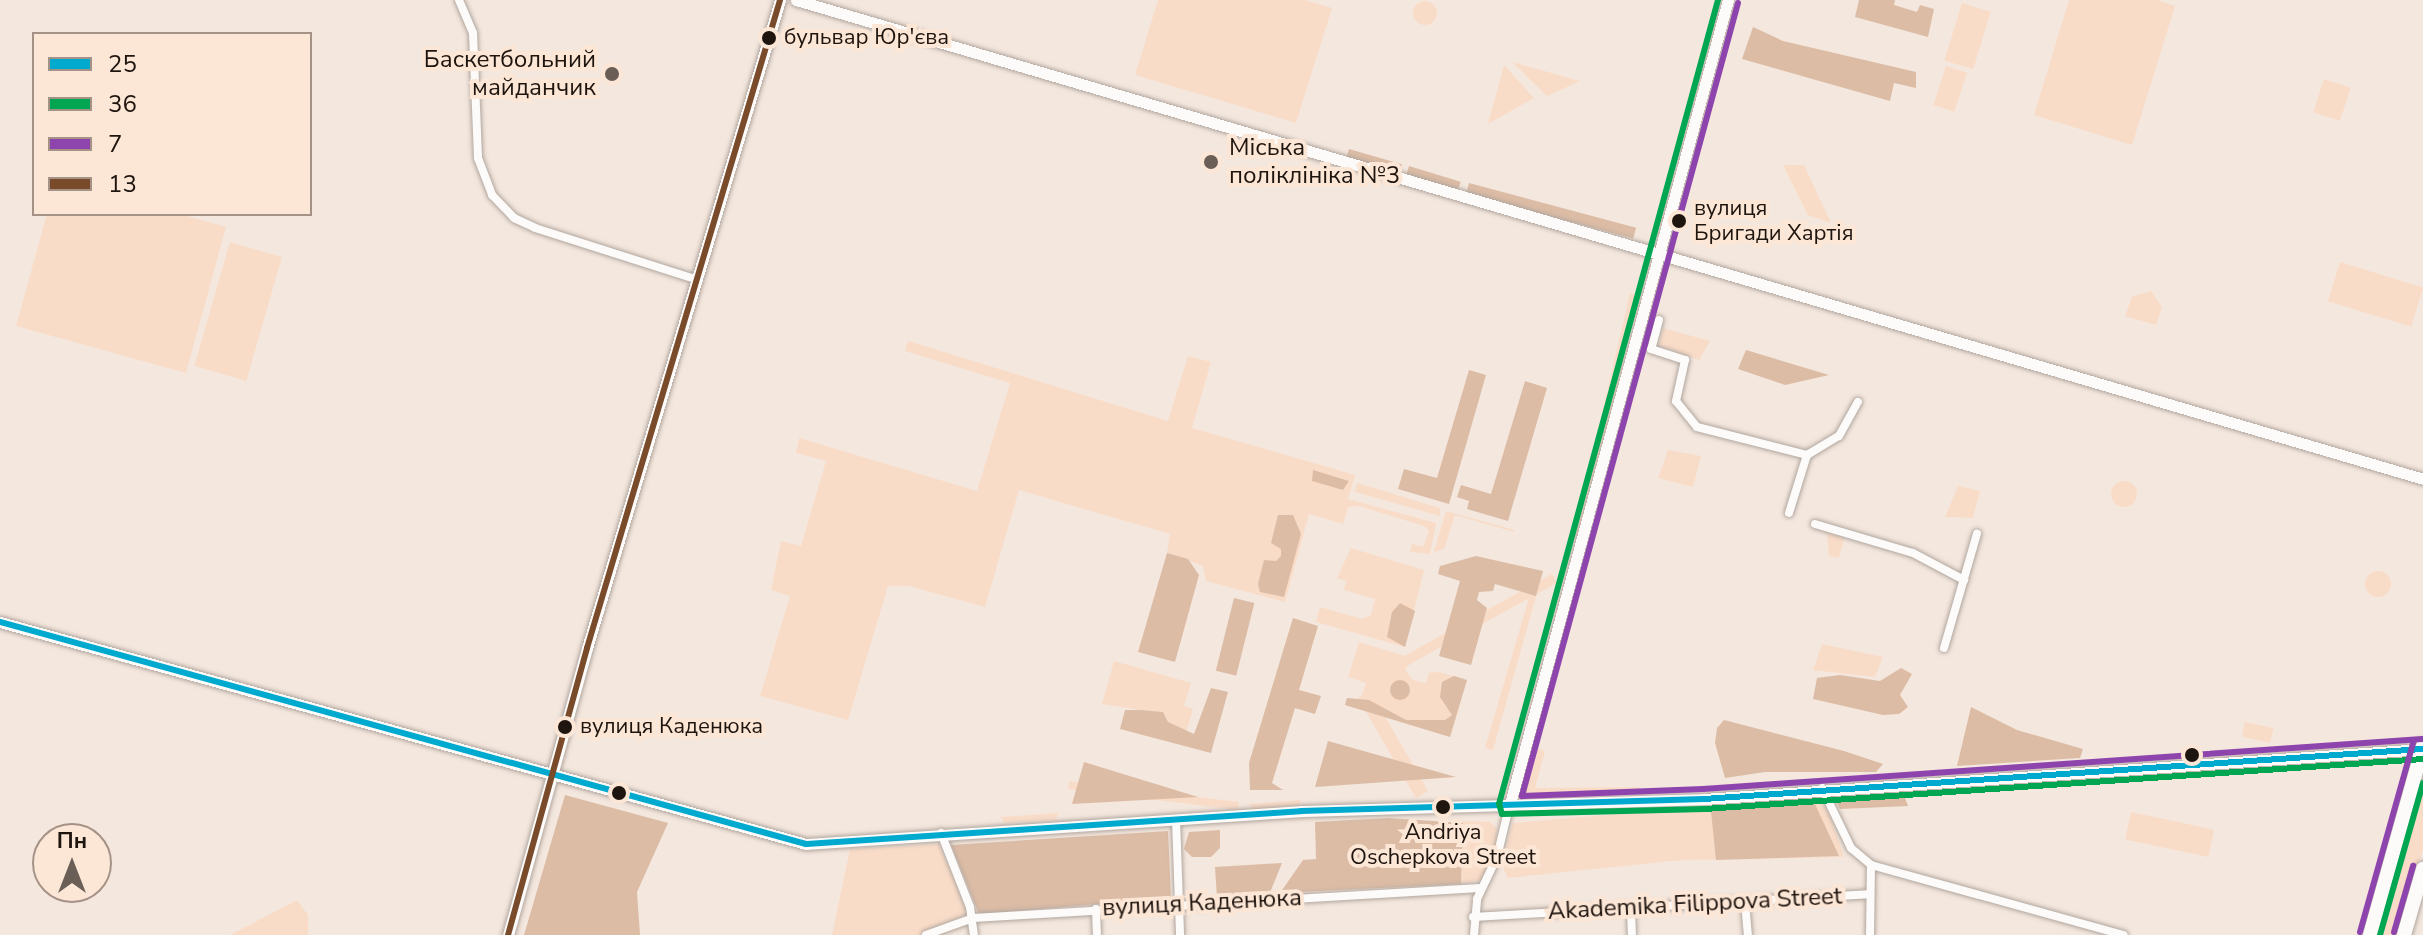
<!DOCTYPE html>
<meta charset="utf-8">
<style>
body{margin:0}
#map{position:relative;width:2423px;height:935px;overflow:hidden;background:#f4e7de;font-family:"Nunito Sans",sans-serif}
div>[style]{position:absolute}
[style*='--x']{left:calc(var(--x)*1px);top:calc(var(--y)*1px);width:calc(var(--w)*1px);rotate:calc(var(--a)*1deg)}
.green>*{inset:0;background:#f9dcc8;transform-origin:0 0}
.round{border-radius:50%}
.forest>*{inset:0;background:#dcbca5;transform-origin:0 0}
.roads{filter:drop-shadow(0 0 2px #b1a79f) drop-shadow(0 0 2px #b1a79f)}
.minor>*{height:8px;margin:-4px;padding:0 4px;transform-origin:4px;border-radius:4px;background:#fdfbfa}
.tertiary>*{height:11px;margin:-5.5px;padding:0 5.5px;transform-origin:5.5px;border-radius:5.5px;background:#fdfbfa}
.primary>*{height:14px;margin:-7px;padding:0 7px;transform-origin:7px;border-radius:7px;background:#fdfbfa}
.bus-1>*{height:6px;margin:-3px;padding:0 3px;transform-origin:3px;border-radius:3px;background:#00a9ce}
.bus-2>*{height:6px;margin:-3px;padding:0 3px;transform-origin:3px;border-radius:3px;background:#00a651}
.bus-3>*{height:6px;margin:-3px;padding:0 3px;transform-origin:3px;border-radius:3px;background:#8e44ad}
.bus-4>*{height:6px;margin:-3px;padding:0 3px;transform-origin:3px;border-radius:3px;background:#7a4b2a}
.dots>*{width:22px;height:22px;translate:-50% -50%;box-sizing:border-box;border:4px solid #fce6d6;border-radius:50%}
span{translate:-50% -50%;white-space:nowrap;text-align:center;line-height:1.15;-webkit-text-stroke:8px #fce6d6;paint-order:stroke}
.bus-label{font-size:22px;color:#1f150f}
.left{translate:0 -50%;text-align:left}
.poi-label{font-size:24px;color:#1f150f}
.right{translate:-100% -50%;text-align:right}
.street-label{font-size:24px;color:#1f150f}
.legend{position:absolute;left:32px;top:32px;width:280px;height:184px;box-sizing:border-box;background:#fce6d6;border:2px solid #a49286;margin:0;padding:10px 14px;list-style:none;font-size:24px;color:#1f150f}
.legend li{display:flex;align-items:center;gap:16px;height:40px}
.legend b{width:40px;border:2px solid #a49286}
.north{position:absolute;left:32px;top:823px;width:80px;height:80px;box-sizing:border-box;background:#fce6d6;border:2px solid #a49286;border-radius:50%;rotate:0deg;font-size:22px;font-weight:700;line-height:32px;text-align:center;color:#1f150f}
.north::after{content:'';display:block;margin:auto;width:28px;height:36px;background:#6a5e57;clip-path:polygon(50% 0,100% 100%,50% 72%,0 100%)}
</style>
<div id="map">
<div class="green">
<i style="clip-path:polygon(1158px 0,1304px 0,1332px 8px,1296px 123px,1135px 75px)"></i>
<i style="clip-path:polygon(2069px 0,2157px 0,2175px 6px,2132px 145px,2034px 115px)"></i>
<i class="round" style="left:1413px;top:1px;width:24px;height:24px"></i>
<i style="left:1962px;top:3px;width:30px;height:60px;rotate:17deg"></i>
<i style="clip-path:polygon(1512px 62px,1580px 81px,1547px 96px)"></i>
<i class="round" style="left:602px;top:64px;width:20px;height:20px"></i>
<i style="clip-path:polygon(1504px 65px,1534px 98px,1488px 124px)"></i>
<i style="left:1946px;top:66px;width:22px;height:41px;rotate:18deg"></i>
<i style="left:2324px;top:79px;width:28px;height:35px;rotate:18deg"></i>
<i style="clip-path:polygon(1783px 165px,1804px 165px,1831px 223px,1808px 215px)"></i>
<i style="clip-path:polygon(47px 214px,180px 214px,226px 227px,186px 373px,16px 326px)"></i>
<i style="left:230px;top:242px;width:54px;height:129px;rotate:16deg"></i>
<i style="left:2340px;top:262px;width:87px;height:41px;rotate:17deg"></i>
<i style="clip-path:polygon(2151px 291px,2162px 307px,2156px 325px,2125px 316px,2132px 297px)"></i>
<i style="left:1630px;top:293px;width:9px;height:254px;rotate:13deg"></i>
<i style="clip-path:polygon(1663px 328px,1710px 341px,1699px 360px,1659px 346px)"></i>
<i style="clip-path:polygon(908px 341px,1168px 421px,1188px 356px,1211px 362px,1192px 428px,1355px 475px,1348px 499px,1436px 523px,1430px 554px,1410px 552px,1412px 544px,1423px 547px,1429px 531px,1424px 526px,1359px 506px,1348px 507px,1343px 524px,1309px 514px,1285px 602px,1206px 581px,1203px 566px,1167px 553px,1170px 534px,1019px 490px,985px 607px,909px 586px,888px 586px,848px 720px,760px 696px,790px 596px,771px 590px,781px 541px,801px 546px,826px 461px,796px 453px,799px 438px,977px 491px,1010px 383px,905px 351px)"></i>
<i style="clip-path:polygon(1668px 450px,1701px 456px,1693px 487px,1658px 478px)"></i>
<i class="round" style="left:2111px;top:481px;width:26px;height:26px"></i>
<i style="clip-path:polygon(1357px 483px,1440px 508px,1440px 516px,1355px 492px)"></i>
<i style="clip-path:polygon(1958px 486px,1980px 491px,1973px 518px,1945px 517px)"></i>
<i style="clip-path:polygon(1446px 511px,1514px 530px,1514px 532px,1455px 515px,1444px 549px,1434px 552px)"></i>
<i style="clip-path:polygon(1827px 533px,1844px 538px,1839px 558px,1829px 556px)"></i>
<i style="clip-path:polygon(1351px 548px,1424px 570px,1405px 647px,1316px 622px,1320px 607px,1362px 619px,1371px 615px,1375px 599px,1344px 590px,1346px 581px,1337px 578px)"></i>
<i class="round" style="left:2365px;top:571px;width:26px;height:26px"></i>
<i style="left:1552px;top:574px;width:10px;height:185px;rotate:61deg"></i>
<i style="clip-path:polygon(1530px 594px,1536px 596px,1493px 750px,1485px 748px)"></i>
<i style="clip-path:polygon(1359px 642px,1415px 659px,1405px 669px,1413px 680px,1426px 683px,1429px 673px,1439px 672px,1467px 680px,1450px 737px,1345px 705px,1347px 698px,1360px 702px,1366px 683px,1348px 677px)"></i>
<i style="clip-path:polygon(1822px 644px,1883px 657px,1875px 677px,1813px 670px)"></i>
<i style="clip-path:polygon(1114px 661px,1191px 683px,1184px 706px,1193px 709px,1186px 733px,1140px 710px,1102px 704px)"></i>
<i style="left:2245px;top:722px;width:29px;height:15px;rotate:12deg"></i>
<i style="clip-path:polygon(1530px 746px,1545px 751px,1535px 788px,1639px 787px,1639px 794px,1525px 801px,1518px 792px)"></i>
<i style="clip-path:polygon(2423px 786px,2423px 849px,2398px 935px,2380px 935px)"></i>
<i style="left:1428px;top:791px;width:14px;height:116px;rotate:150deg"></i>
<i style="clip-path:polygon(1814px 797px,1829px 813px,1844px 857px,1682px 860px,1508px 878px,1501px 864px,1513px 823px)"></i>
<i style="clip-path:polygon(1301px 800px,1299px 807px,1253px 810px,1249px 804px)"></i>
<i style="left:1239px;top:802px;width:8px;height:171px;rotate:97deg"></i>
<i style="left:2131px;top:812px;width:85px;height:28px;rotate:12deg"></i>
<i style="clip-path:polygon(1058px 813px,1056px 820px,1005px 823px,1000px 817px)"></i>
<i style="clip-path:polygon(1463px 821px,1490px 822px,1497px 829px,1496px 850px,1482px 880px,1461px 884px)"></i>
<i style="clip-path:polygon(939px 844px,967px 910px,966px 925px,942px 935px,832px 935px,850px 849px)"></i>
<i style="clip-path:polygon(297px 900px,308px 915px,308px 935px,230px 935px)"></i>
</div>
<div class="forest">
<i style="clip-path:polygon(1859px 0,1895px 0,1894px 5px,1917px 12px,1920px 5px,1934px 9px,1928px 37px,1855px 17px)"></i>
<i style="clip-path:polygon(1753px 27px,1783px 41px,1916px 72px,1916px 88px,1894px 83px,1890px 101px,1742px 59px)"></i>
<i style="left:1349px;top:149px;width:55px;height:10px;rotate:16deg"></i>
<i style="left:1409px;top:166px;width:54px;height:10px;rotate:17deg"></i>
<i style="left:1469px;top:183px;width:173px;height:11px;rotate:15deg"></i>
<i style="clip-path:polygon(1746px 350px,1829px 375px,1785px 385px,1738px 369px)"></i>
<i style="clip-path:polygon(1469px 370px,1486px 375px,1449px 504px,1398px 489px,1404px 469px,1437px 478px)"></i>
<i style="clip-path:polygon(1525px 381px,1547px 388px,1508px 521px,1467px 509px,1469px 501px,1457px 497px,1461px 485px,1491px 494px)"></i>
<i style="clip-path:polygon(1313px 470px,1349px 481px,1343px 490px,1312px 481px)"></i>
<i style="clip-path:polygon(1278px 515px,1293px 515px,1301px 534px,1284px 597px,1260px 592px,1258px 584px,1264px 560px,1276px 561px,1281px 556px,1281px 549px,1271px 543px)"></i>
<i style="clip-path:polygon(1167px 553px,1188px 559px,1199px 575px,1175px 662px,1138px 652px)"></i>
<i style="clip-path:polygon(1476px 556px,1543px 571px,1536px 596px,1495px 584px,1493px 591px,1479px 592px,1477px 600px,1487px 608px,1471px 665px,1439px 656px,1460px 581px,1438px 574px,1440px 566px)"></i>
<i style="left:1234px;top:598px;width:21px;height:75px;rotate:14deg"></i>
<i style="clip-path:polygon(1400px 603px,1415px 611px,1405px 647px,1387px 637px,1392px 612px)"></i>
<i style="clip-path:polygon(1293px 618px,1318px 626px,1299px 690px,1321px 696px,1315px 714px,1295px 708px,1272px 783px,1283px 790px,1250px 790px,1249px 763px)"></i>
<i style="clip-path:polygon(1901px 668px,1912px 674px,1900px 695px,1908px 707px,1899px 714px,1883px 715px,1813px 699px,1817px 678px,1840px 675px,1880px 681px)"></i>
<i style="clip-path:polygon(1454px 676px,1467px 680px,1450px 737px,1345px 705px,1347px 698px,1369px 700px,1406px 720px,1445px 720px,1452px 715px,1440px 697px,1442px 682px)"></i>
<i class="round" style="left:1390px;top:680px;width:20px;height:20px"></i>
<i style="clip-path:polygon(1211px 688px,1228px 692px,1211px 753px,1120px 729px,1125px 710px,1140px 710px,1163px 712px,1168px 722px,1194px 734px)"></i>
<i style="clip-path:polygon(1971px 707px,2017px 730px,2083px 749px,2080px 758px,1957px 766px)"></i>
<i style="clip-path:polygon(1724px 720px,1844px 751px,1883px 764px,1876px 772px,1765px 772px,1725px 778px,1715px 743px,1717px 728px)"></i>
<i style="clip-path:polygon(1328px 741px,1456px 777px,1315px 787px)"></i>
<i style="clip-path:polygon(1084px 762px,1198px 797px,1072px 804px)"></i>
<i style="clip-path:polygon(1903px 793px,1908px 806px,1840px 809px,1837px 803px,1840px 797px)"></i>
<i style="clip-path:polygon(565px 795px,668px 823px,637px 892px,640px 935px,524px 935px)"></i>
<i style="clip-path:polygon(1815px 804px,1839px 856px,1716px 860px,1711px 811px)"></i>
<i style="clip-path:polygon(1388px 818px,1463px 823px,1461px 884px,1280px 893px,1303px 860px,1316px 859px,1315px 822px)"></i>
<i style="clip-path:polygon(1220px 830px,1220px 848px,1211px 857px,1192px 857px,1184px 849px,1189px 832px)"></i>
<i style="clip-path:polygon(1168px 831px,1171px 898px,979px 914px,951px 845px)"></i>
<i style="clip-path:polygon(1282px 863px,1269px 895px,1217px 898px,1215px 867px)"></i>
</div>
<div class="roads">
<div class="minor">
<i style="--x:459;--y:0;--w:36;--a:67"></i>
<i style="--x:473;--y:33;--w:125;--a:87.7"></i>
<i style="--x:478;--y:158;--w:40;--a:69"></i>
<i style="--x:492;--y:195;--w:32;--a:46"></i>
<i style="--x:514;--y:218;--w:23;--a:25"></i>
<i style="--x:535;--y:228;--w:168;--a:17.7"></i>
<i style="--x:1659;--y:320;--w:30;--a:105"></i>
<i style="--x:1651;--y:349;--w:36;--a:18"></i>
<i style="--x:1685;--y:360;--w:42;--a:102.4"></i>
<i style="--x:1676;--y:401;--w:33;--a:51"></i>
<i style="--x:1697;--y:427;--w:114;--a:14.3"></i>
<i style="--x:1789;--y:513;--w:61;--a:-72.8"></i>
<i style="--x:1807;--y:455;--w:37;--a:-31"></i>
<i style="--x:1839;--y:436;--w:39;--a:-61"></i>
<i style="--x:1815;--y:524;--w:102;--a:16.5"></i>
<i style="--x:1913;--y:553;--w:58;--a:27.9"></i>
<i style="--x:1944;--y:648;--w:119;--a:-73.9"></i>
<i style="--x:1822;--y:788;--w:67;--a:64.2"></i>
<i style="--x:1851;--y:848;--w:26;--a:40"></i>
<i style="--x:1871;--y:865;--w:262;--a:15.5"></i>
<i style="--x:1176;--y:819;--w:116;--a:88"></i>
<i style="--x:941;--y:833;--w:79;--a:68.6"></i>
<i style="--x:970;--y:907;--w:28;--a:82"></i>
<i style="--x:1745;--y:902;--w:33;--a:85"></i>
<i style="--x:1631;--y:908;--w:27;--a:88"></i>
<i style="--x:1096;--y:909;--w:26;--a:88"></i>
<i style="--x:1473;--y:917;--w:396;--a:-3.3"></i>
<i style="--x:926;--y:935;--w:50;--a:-19.9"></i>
<i style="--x:973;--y:918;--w:509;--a:-3.38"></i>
<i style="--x:1474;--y:935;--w:36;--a:-85"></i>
<i style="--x:1477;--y:899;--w:47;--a:-64.5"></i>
<i style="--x:1497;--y:857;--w:51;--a:-76.5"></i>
<i style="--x:1870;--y:935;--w:70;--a:-89.2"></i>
</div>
<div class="tertiary">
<i style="--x:796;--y:0;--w:1696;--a:16.4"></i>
<i style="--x:0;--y:622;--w:836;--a:15.4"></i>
<i style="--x:806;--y:844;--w:496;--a:-3.8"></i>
<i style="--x:1301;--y:811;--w:403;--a:-1.7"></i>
<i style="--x:1704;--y:799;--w:721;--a:-3.98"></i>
<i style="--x:1509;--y:807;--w:836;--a:-74.82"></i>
<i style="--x:508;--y:935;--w:298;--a:-74.6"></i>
<i style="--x:587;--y:648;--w:676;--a:-73.41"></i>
</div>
<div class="primary">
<i style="--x:2370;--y:935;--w:196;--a:-74.3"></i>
<i style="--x:2404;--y:935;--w:69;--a:-73.9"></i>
</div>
</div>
<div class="bus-1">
<i style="--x:0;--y:622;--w:836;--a:15.4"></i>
<i style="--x:806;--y:844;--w:496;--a:-3.8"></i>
<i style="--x:1301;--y:811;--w:403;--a:-1.7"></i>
<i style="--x:1704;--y:799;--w:721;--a:-3.98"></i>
</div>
<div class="bus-2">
<i style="--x:1718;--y:0;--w:833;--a:105.24"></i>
<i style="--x:1499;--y:804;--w:10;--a:73"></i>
<i style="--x:1502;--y:814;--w:203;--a:-1.4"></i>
<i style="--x:1705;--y:809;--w:720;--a:-3.98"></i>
<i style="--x:2380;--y:935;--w:158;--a:-74.2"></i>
</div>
<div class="bus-3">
<i style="--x:1738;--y:3;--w:822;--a:105.24"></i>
<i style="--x:1522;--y:796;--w:181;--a:-2.2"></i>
<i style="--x:1703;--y:789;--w:721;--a:-3.98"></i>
<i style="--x:2360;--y:932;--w:196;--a:-74.3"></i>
<i style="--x:2394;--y:932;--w:69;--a:-73.9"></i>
</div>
<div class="bus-4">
<i style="--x:508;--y:935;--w:298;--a:-74.6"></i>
<i style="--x:587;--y:648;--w:676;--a:-73.41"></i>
</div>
<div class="dots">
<i style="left:769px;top:38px;background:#1f150f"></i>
<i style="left:612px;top:74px;background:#6a5e57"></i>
<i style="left:1211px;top:162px;background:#6a5e57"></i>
<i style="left:1679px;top:221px;background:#1f150f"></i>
<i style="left:565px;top:727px;background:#1f150f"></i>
<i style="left:2192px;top:755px;background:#1f150f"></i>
<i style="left:619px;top:793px;background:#1f150f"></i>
<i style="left:1443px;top:807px;background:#1f150f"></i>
</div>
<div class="bus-label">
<span class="left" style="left:784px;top:38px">бульвар Юр'єва</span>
<span class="left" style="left:1694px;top:221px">вулиця<br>Бригади Хартія</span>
<span class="left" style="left:580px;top:727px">вулиця Каденюка</span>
<span style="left:1443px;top:845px">Andriya<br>Oschepkova Street</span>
</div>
<div class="poi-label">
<span class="right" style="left:596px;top:74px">Баскетбольний<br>майданчик</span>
<span class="left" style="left:1229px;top:162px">Міська<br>поліклініка №3</span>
</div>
<div class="street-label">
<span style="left:1202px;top:903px;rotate:-3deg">вулиця Каденюка</span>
<span style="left:1695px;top:904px;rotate:-3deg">Akademika Filippova Street</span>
</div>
<ul class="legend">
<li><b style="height:10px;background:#00a9ce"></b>25</li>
<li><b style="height:10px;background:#00a651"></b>36</li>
<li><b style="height:10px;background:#8e44ad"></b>7</li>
<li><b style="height:10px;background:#7a4b2a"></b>13</li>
</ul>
<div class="north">Пн</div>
</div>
